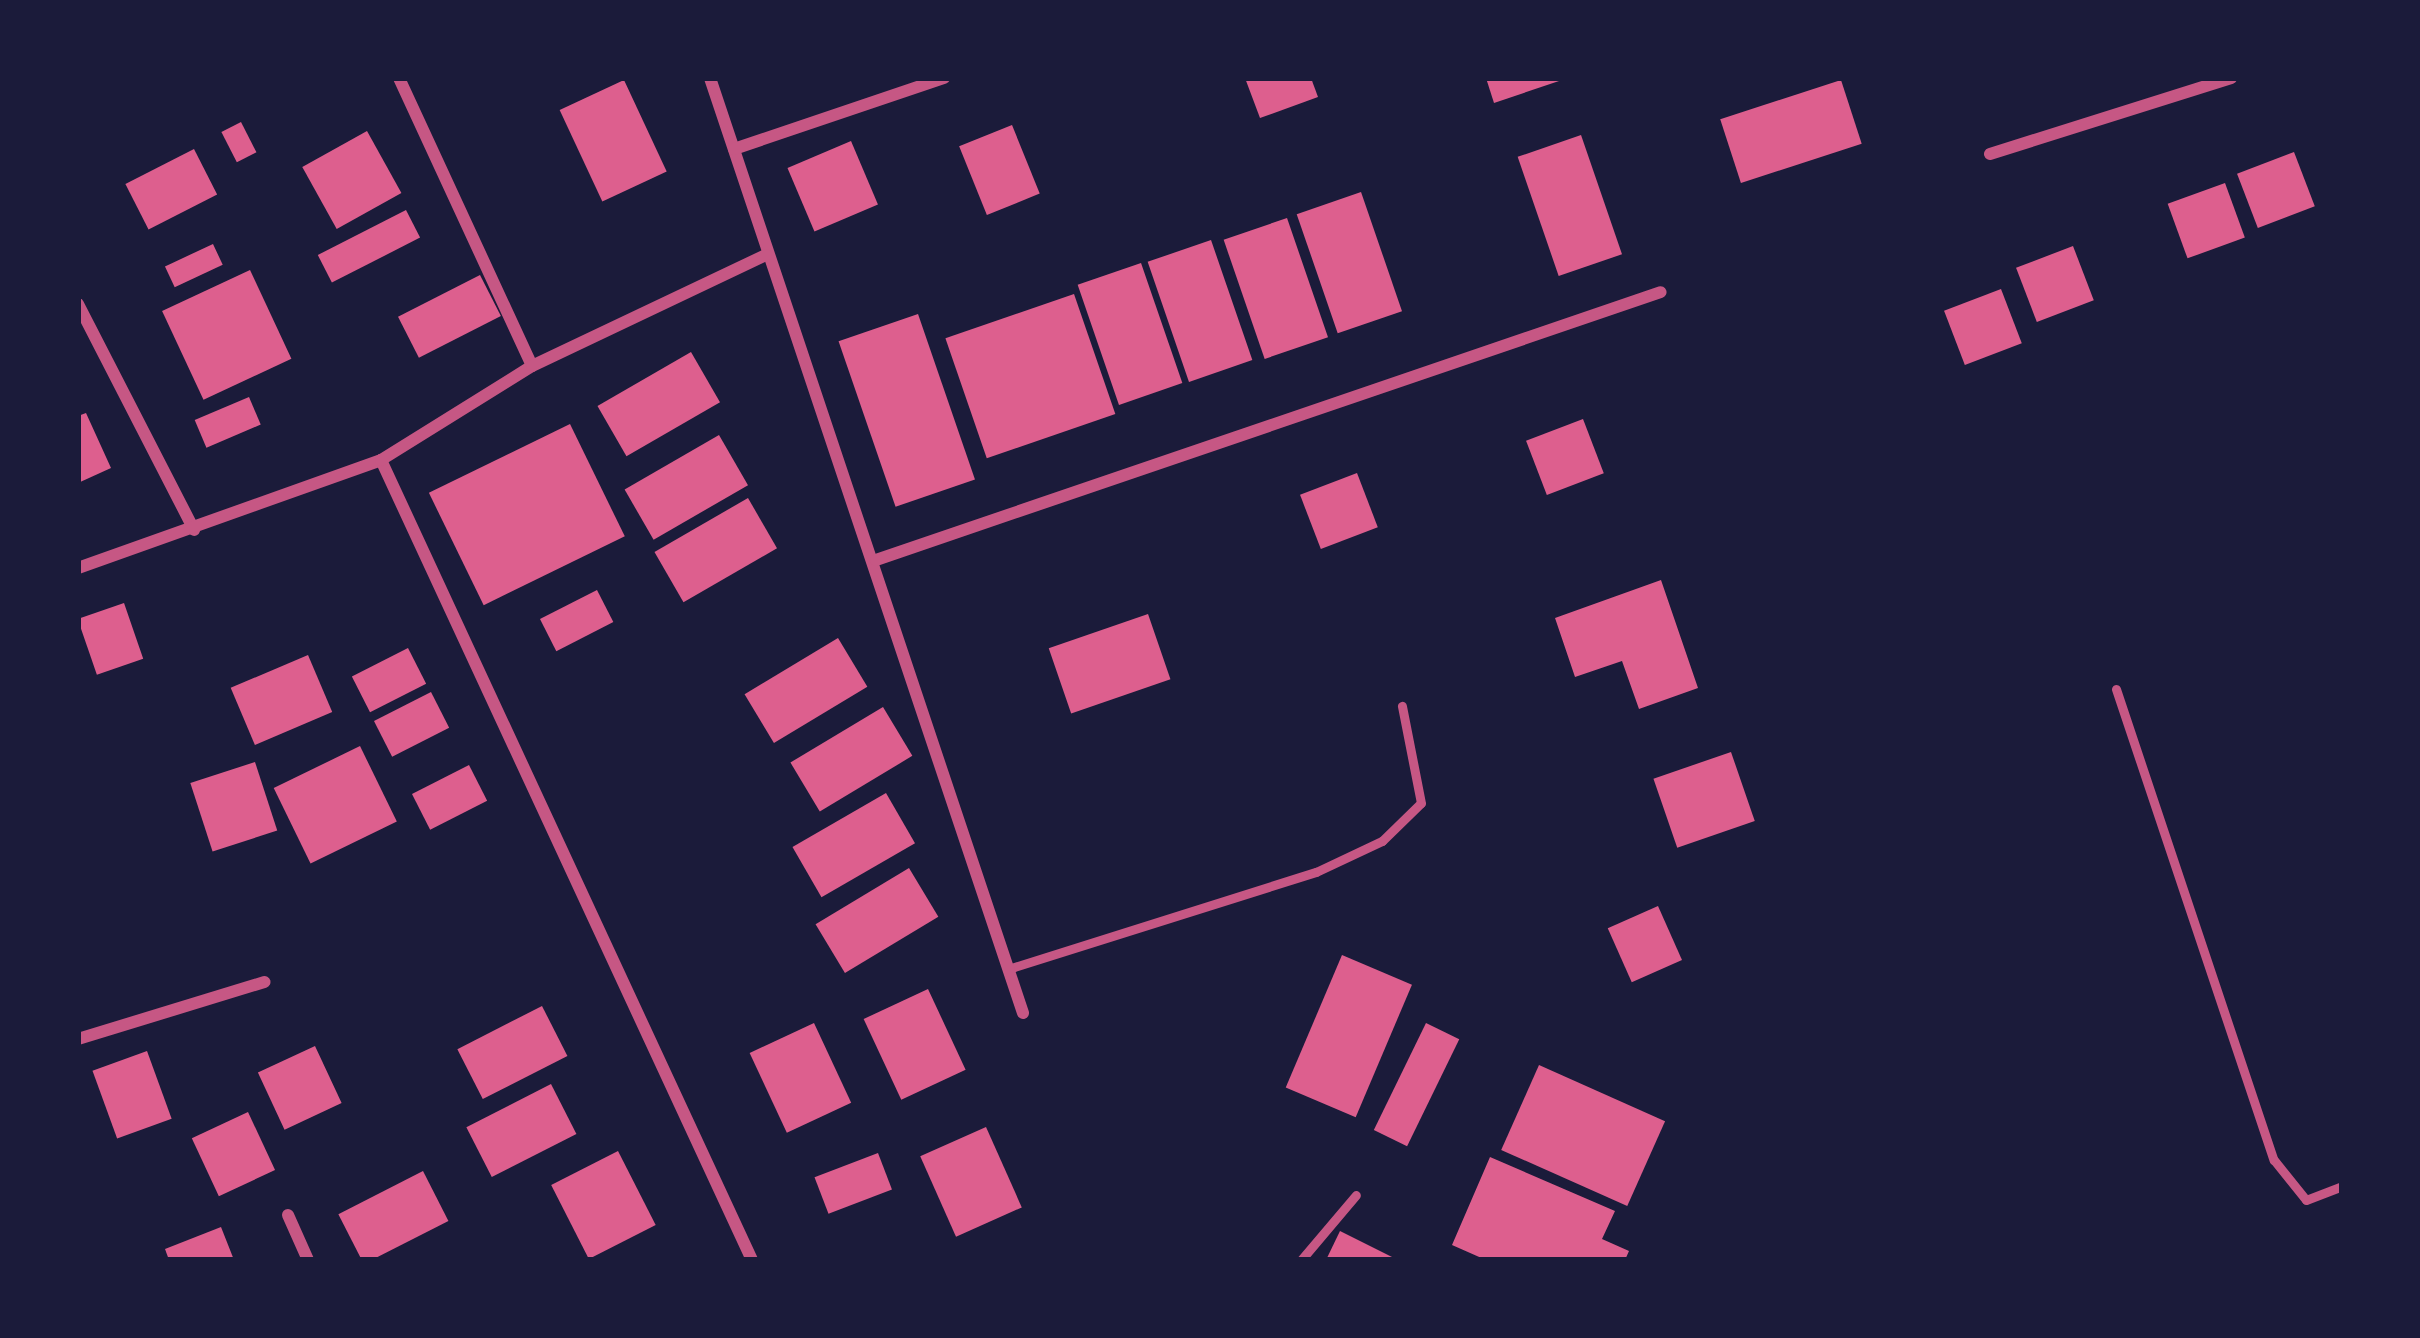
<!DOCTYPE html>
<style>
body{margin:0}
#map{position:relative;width:2420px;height:1338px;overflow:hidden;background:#1b1b3a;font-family:"Alegreya Sans",sans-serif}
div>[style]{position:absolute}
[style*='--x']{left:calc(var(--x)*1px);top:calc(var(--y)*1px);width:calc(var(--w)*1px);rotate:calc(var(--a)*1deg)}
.building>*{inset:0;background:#dd5f8e;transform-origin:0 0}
.service>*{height:9px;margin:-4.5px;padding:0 4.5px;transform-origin:4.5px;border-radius:4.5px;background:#c65784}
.minor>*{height:12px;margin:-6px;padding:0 6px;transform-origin:6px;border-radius:6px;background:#c65784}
span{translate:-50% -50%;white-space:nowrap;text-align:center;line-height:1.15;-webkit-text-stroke:9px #1b1b3a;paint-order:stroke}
.frame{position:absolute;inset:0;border:81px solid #1b1b3a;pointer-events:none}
</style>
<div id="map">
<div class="building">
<i style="clip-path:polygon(1245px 78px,1311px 78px,1318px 97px,1260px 118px)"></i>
<i style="clip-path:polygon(1486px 78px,1565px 78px,1565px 79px,1494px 103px)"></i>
<i style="left:624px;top:80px;width:101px;height:71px;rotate:65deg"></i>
<i style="left:1841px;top:80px;width:67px;height:127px;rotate:72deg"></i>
<i style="left:241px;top:122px;width:34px;height:22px;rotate:63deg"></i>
<i style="left:1012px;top:125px;width:74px;height:57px;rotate:68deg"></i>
<i style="left:367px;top:131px;width:71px;height:74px;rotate:61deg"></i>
<i style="left:1581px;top:135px;width:126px;height:67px;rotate:71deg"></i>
<i style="left:851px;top:141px;width:69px;height:69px;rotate:67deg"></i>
<i style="left:194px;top:149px;width:51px;height:77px;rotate:63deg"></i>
<i style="left:2294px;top:152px;width:58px;height:61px;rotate:69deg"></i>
<i style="left:2225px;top:183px;width:58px;height:61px;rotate:70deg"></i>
<i style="left:1361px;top:192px;width:126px;height:68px;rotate:71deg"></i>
<i style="left:406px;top:210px;width:31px;height:99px;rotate:63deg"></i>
<i style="left:1287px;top:218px;width:126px;height:67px;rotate:71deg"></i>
<i style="left:1211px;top:240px;width:127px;height:67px;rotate:71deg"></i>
<i style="left:213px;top:244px;width:23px;height:53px;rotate:65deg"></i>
<i style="left:2073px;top:246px;width:58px;height:61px;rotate:69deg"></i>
<i style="left:1141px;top:263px;width:127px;height:67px;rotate:71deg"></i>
<i style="left:250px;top:270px;width:98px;height:97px;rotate:65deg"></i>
<i style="left:480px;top:275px;width:46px;height:92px;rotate:63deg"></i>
<i style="left:2001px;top:289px;width:58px;height:61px;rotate:69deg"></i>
<i style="left:1074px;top:294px;width:127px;height:136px;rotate:71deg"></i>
<i style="left:918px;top:314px;width:175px;height:84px;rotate:71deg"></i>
<i style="left:691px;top:352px;width:58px;height:108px;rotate:60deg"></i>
<i style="left:249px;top:397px;width:30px;height:59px;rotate:67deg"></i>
<i style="clip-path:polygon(86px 413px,111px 468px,78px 483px,78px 416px)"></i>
<i style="left:1583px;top:419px;width:58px;height:61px;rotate:69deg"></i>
<i style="left:570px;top:424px;width:125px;height:157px;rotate:64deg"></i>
<i style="left:719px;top:435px;width:58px;height:109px;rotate:60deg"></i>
<i style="left:1357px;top:473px;width:58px;height:61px;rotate:69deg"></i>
<i style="left:748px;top:498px;width:58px;height:108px;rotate:60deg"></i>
<i style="clip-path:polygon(1661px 580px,1698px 688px,1639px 709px,1622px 661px,1575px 677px,1555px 618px)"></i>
<i style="left:597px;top:590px;width:36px;height:64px;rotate:63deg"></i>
<i style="left:124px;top:603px;width:59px;height:49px;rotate:71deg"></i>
<i style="left:1148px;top:614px;width:69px;height:105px;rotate:71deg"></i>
<i style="left:838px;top:638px;width:57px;height:109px;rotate:59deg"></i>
<i style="left:408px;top:648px;width:40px;height:63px;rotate:63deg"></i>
<i style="left:308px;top:655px;width:62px;height:84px;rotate:67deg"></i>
<i style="left:431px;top:692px;width:40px;height:64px;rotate:63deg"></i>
<i style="left:883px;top:707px;width:57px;height:108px;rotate:59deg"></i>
<i style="left:360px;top:746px;width:84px;height:96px;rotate:64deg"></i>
<i style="left:1731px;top:752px;width:73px;height:82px;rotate:71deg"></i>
<i style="left:255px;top:762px;width:72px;height:68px;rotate:72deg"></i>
<i style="left:469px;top:765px;width:40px;height:64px;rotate:63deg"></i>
<i style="left:886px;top:793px;width:58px;height:108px;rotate:60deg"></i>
<i style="left:909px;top:868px;width:57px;height:109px;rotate:59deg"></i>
<i style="left:1658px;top:906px;width:59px;height:55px;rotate:66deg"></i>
<i style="left:1342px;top:955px;width:76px;height:144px;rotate:23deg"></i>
<i style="left:928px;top:989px;width:89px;height:71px;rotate:65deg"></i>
<i style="left:542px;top:1006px;width:56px;height:95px;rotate:63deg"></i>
<i style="left:814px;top:1023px;width:88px;height:71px;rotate:65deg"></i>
<i style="left:1426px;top:1023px;width:37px;height:119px;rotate:26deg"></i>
<i style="left:315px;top:1046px;width:63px;height:63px;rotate:65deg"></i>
<i style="left:147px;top:1051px;width:72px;height:58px;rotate:70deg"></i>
<i style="left:1539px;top:1065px;width:138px;height:93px;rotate:24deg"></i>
<i style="left:551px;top:1084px;width:56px;height:95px;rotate:63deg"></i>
<i style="left:248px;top:1112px;width:64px;height:62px;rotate:65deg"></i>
<i style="left:986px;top:1127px;width:88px;height:72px;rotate:66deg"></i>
<i style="left:618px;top:1151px;width:83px;height:75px;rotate:63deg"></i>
<i style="left:878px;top:1153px;width:39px;height:68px;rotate:69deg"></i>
<i style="clip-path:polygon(1490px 1157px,1615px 1211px,1602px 1239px,1629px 1251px,1625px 1260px,1486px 1260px,1452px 1245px)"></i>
<i style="left:423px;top:1171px;width:56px;height:95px;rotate:63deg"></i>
<i style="clip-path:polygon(221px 1227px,234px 1260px,169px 1260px,165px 1249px)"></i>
<i style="clip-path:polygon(1340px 1231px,1398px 1260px,1326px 1260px)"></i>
</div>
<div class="service">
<i style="--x:2116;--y:689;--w:497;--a:71.5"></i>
<i style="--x:2274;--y:1160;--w:51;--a:51.3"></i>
<i style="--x:2306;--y:1200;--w:39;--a:-21"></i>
<i style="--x:1008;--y:969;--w:323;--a:-17.5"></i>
<i style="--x:1316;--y:872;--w:73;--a:-25.2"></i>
<i style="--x:1382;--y:841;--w:54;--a:-44.3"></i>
<i style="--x:1421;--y:803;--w:99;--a:-101.1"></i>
<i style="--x:1301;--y:1260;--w:85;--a:-49.8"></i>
</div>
<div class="minor">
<i style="--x:399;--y:78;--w:317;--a:65.2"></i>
<i style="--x:710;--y:78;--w:986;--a:71.49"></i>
<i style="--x:734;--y:149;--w:222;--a:-18.7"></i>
<i style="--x:1990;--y:154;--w:253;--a:-17.5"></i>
<i style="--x:78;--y:304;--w:254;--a:62.8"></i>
<i style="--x:381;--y:460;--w:882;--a:65.12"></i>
<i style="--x:876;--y:560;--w:829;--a:-18.85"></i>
<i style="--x:78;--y:568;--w:322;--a:-19.6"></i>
<i style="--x:381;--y:460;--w:178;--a:-31.9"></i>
<i style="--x:532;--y:366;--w:259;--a:-25.4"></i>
<i style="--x:78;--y:1039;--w:195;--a:-17"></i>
<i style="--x:288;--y:1215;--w:49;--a:66"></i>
</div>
<div class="frame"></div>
</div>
